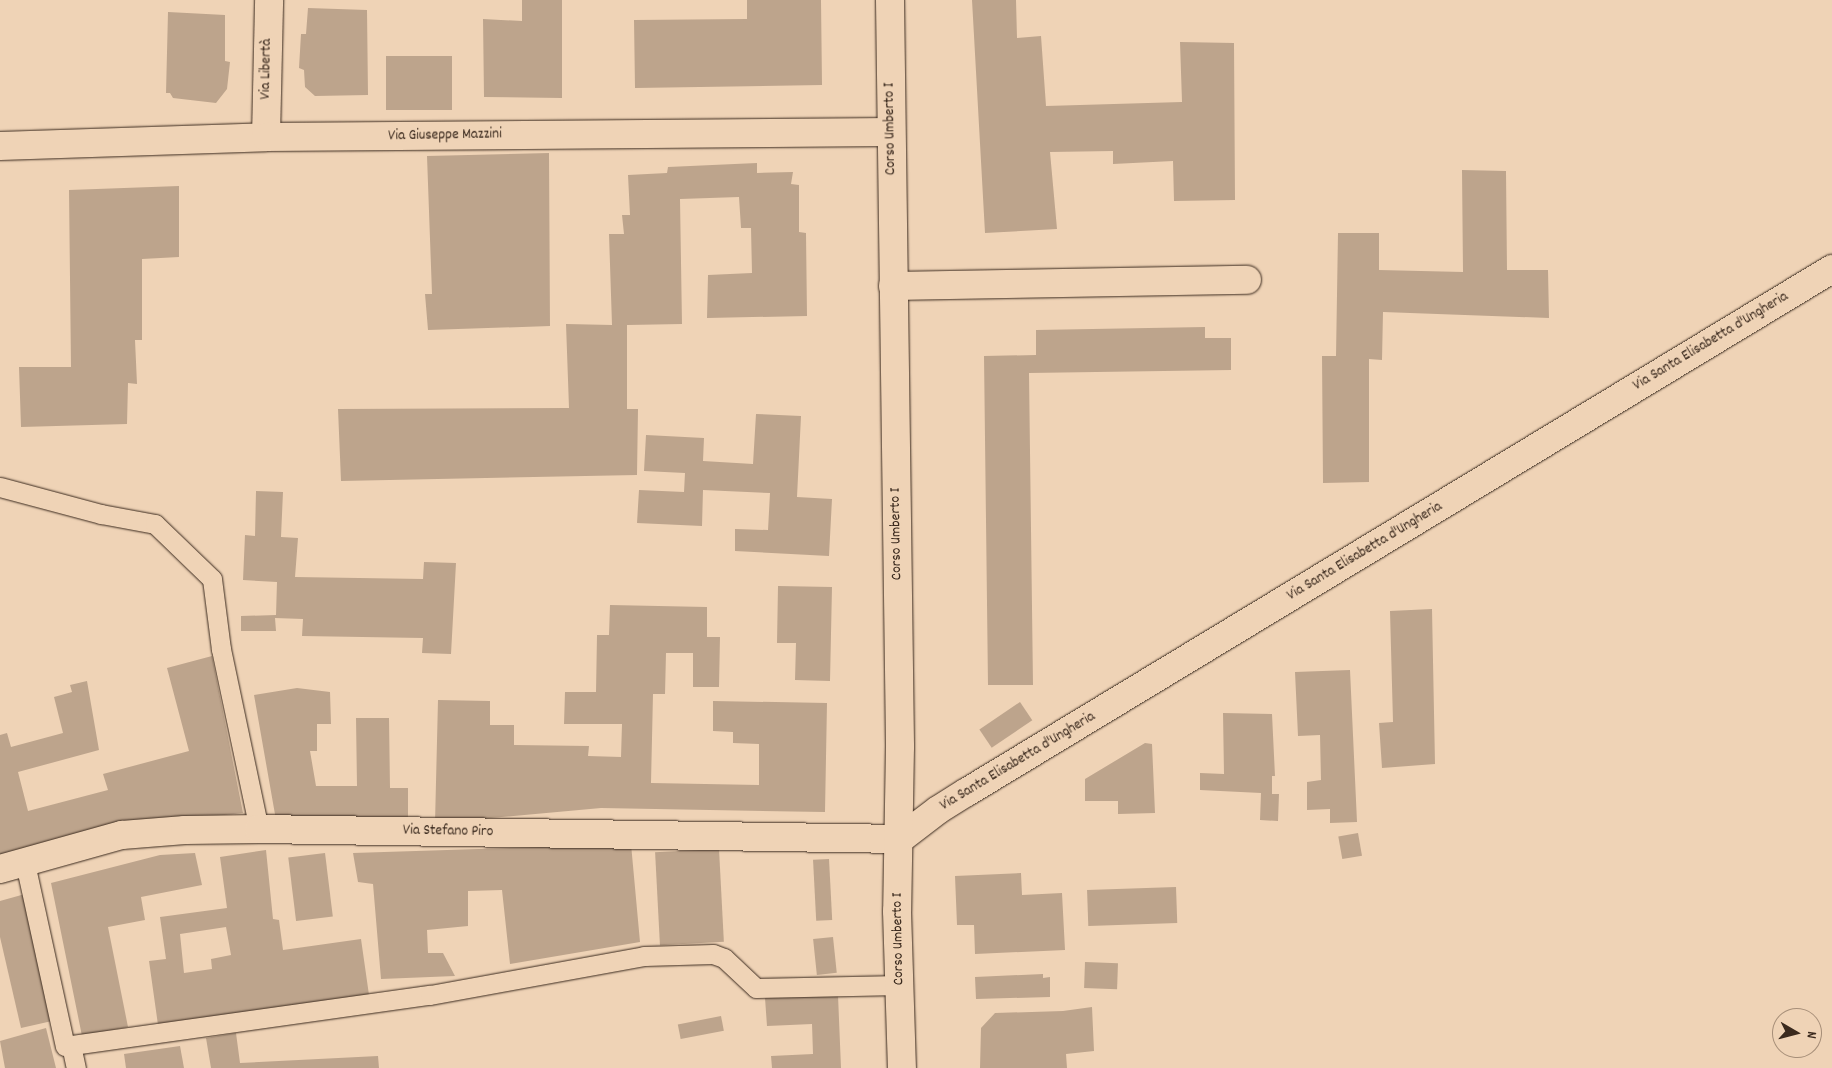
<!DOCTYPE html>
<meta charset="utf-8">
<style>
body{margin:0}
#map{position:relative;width:1832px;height:1068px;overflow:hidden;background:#efd3b6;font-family:Dekko,sans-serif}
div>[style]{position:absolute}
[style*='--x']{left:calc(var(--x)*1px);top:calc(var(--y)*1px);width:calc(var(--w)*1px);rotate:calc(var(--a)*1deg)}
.building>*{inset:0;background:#bda48c;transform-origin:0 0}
.roads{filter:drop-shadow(0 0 1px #3b2a1e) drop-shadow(0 0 1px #3b2a1e)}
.service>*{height:19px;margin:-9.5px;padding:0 9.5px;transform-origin:9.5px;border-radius:9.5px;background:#efd3b6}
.minor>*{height:28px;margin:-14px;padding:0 14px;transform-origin:14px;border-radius:14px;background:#efd3b6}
.tertiary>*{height:28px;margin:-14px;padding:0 14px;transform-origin:14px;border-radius:14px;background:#efd3b6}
span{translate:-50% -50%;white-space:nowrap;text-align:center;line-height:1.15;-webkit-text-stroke:4px #efd3b6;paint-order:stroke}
.street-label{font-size:15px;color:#3b2a1e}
.north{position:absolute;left:1772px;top:1008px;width:50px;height:50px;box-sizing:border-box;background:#efd3b6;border:1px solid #a78f79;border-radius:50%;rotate:98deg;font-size:14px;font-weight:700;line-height:20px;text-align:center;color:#3b2a1e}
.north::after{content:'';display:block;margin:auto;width:18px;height:22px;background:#3b2a1e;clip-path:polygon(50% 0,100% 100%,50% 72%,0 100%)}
</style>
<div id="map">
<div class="building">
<i style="clip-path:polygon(522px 0,562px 0,562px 98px,484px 97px,483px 19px,522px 21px)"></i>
<i style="clip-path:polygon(747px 0,821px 0,822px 85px,635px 88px,634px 20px,747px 19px)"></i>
<i style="clip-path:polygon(972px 0,1016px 0,1017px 38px,1041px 36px,1046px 106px,1182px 102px,1180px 42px,1234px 43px,1235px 200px,1174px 201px,1173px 161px,1113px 164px,1113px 151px,1050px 152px,1057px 229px,985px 233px)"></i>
<i style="clip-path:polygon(308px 8px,367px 10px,368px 95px,315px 96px,305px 87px,304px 70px,299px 68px,301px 34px,306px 34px)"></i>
<i style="clip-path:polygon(168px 12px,225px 15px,225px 61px,230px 62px,227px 89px,216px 103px,173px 98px,170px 93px,166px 93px)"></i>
<i style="left:386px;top:56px;width:66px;height:54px"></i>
<i style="clip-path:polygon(549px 153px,550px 326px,428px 330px,425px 294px,432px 294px,427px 156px)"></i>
<i style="clip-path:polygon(757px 163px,757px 173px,793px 172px,791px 184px,799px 185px,799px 232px,806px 233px,807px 316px,707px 318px,708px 275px,752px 273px,751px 228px,741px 228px,739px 197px,680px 199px,682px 324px,627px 325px,627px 409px,638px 409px,637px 475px,341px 481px,338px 409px,569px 408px,566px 324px,612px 325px,609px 234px,624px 234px,622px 215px,630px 215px,628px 175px,667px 173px,668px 167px)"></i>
<i style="clip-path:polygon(1462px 170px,1506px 171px,1507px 270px,1548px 270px,1549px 318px,1383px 312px,1382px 360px,1369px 359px,1369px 482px,1323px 483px,1322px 356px,1336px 356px,1338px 233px,1379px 233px,1379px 270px,1463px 272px)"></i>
<i style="clip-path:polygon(179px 186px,179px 257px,142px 259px,142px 340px,135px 340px,137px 384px,128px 383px,127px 424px,21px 427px,19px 367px,71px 367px,69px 190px)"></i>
<i style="clip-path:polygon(1205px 327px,1205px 338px,1231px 338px,1231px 370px,1029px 373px,1033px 685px,988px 685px,984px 356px,1036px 355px,1036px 330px)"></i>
<i style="clip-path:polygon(756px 414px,801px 416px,797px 497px,832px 499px,829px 556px,735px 551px,735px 529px,768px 530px,770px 493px,703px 490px,702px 526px,637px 523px,639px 490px,684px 492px,685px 473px,644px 471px,646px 435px,704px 438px,703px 461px,753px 464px)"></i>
<i style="clip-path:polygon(256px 491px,283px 492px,281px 537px,298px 538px,295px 577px,423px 579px,424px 562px,456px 563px,451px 654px,422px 653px,423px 638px,302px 636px,303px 619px,275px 618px,276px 631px,241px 631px,241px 616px,276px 615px,277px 582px,243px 580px,245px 535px,255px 536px)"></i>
<i style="clip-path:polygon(778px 586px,832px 587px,830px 681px,795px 680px,796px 643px,777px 643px)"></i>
<i style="clip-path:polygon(610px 605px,707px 607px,707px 637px,720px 637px,719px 687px,693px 687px,693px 653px,666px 653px,665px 694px,653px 694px,651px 783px,759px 785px,759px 744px,733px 743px,733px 732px,713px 731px,713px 701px,827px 703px,825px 812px,601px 808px,435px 823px,438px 700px,490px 701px,490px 725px,514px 725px,514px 745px,589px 746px,588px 756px,621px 757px,622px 724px,564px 724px,565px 692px,596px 692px,597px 635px,609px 635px)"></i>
<i style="clip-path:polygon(1432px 609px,1435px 764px,1382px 768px,1379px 723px,1393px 722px,1390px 611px)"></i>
<i style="clip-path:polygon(212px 656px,243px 813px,150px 823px,0 857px,0 735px,7px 733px,11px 747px,63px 733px,54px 697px,72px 692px,70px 685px,87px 681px,99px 750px,18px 772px,28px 811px,108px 790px,103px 774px,189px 751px,167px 668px)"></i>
<i style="clip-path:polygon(1350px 670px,1357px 822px,1330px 823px,1330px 809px,1307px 810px,1307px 782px,1321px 780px,1320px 735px,1298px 736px,1295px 672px)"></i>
<i style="clip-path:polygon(297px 688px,330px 692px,331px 724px,317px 724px,317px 751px,310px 751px,316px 786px,357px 786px,356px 718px,389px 718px,390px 788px,408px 788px,408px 818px,276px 820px,254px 695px)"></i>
<i style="left:1020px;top:702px;width:22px;height:49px;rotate:56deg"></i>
<i style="clip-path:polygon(1223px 713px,1272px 714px,1275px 776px,1272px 776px,1272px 794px,1279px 794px,1278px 821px,1260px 820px,1261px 793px,1200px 790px,1200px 773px,1224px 774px)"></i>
<i style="clip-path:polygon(1145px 743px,1152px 744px,1155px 813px,1118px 814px,1118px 801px,1085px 801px,1085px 779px)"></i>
<i style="left:1358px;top:833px;width:23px;height:20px;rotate:80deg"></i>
<i style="clip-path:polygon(631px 844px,640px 942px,510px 964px,502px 890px,468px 891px,468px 926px,427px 930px,428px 953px,443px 953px,455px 976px,381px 979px,373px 884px,358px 882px,353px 853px)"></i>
<i style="left:719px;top:849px;width:93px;height:64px;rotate:87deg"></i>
<i style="clip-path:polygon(evenodd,266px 850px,273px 919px,279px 920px,283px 950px,361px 939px,369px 995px,158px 1025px,149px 961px,166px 959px,160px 917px,227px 908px,220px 857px,266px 850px,226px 927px,231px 955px,211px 959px,212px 969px,184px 973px,180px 934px,226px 927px)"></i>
<i style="clip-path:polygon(195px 853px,202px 885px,141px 897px,145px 920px,108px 927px,128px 1027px,82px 1036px,51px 883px,160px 855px)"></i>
<i style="left:325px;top:853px;width:64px;height:37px;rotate:83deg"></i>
<i style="left:829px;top:859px;width:61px;height:16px;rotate:87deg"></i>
<i style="clip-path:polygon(1021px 873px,1022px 895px,1062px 893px,1065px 950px,975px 954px,974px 925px,957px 925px,955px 876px)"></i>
<i style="left:1176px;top:887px;width:36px;height:89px;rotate:88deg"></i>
<i style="clip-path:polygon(25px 894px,52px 1021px,21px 1028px,0 937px,0 901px)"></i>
<i style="left:833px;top:937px;width:36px;height:20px;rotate:84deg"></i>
<i style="left:1085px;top:962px;width:33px;height:26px;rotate:2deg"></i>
<i style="clip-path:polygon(1043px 974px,1043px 978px,1050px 977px,1050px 997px,976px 999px,975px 977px)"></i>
<i style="clip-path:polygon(838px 995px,841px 1068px,772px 1068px,771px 1056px,813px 1054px,812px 1024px,767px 1026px,765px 998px)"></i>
<i style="clip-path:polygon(1092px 1007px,1094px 1051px,1066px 1054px,1067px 1068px,980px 1068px,981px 1028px,995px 1013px,1063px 1011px)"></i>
<i style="left:721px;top:1016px;width:15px;height:44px;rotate:79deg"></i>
<i style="clip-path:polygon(46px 1028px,56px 1068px,5px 1068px,0 1041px)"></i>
<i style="clip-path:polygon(236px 1033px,240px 1063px,378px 1056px,379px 1068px,211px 1068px,206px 1038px)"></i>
<i style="clip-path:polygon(180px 1046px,184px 1068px,126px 1068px,124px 1054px)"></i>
</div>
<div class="roads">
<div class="service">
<i style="--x:0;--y:487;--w:105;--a:15"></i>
<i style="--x:101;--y:514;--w:55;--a:10.5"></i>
<i style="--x:155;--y:524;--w:79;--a:44"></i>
<i style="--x:212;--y:579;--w:71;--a:82.7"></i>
<i style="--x:221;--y:649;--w:184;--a:78.1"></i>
<i style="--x:25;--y:863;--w:187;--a:77.7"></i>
<i style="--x:65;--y:1046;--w:369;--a:-8"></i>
<i style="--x:430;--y:995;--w:218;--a:-10.3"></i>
<i style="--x:644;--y:956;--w:69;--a:-1.7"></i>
<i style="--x:713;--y:954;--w:12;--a:20"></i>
<i style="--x:724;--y:958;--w:44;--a:43.2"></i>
<i style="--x:756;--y:988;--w:144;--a:-1.2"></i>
<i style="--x:71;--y:1045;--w:24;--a:78"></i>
</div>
<div class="minor">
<i style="--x:266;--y:137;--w:137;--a:-88.7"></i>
<i style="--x:0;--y:146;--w:266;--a:-1.9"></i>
<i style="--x:266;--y:137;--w:625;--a:-0.46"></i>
<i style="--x:893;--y:286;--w:354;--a:-1"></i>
<i style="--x:0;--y:869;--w:127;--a:-15.6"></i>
<i style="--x:122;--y:835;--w:63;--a:-4.5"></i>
<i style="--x:185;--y:830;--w:74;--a:-0.8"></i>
<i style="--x:259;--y:829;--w:641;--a:0.89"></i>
<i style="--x:900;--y:839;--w:48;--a:-37.3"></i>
<i style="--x:938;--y:810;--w:34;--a:-32"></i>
<i style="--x:967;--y:792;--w:1011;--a:-31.16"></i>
</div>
<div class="tertiary">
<i style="--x:890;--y:0;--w:747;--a:89.23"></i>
<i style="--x:900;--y:747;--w:164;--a:91"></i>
<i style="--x:897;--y:911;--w:157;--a:88.2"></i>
</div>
</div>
<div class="street-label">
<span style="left:267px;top:69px;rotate:-89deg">Via Libertà</span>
<span style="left:891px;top:129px;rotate:-91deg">Corso Umberto I</span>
<span style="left:445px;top:136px;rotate:-1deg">Via Giuseppe Mazzini</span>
<span style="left:1711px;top:342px;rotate:-31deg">Via Santa Elisabetta d'Ungheria</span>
<span style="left:897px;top:534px;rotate:-91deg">Corso Umberto I</span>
<span style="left:1365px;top:552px;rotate:-31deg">Via Santa Elisabetta d'Ungheria</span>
<span style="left:1018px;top:762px;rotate:-31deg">Via Santa Elisabetta d'Ungheria</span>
<span style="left:448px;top:832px;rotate:1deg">Via Stefano Piro</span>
<span style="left:899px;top:939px;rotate:-91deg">Corso Umberto I</span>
</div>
<div class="north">N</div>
</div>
